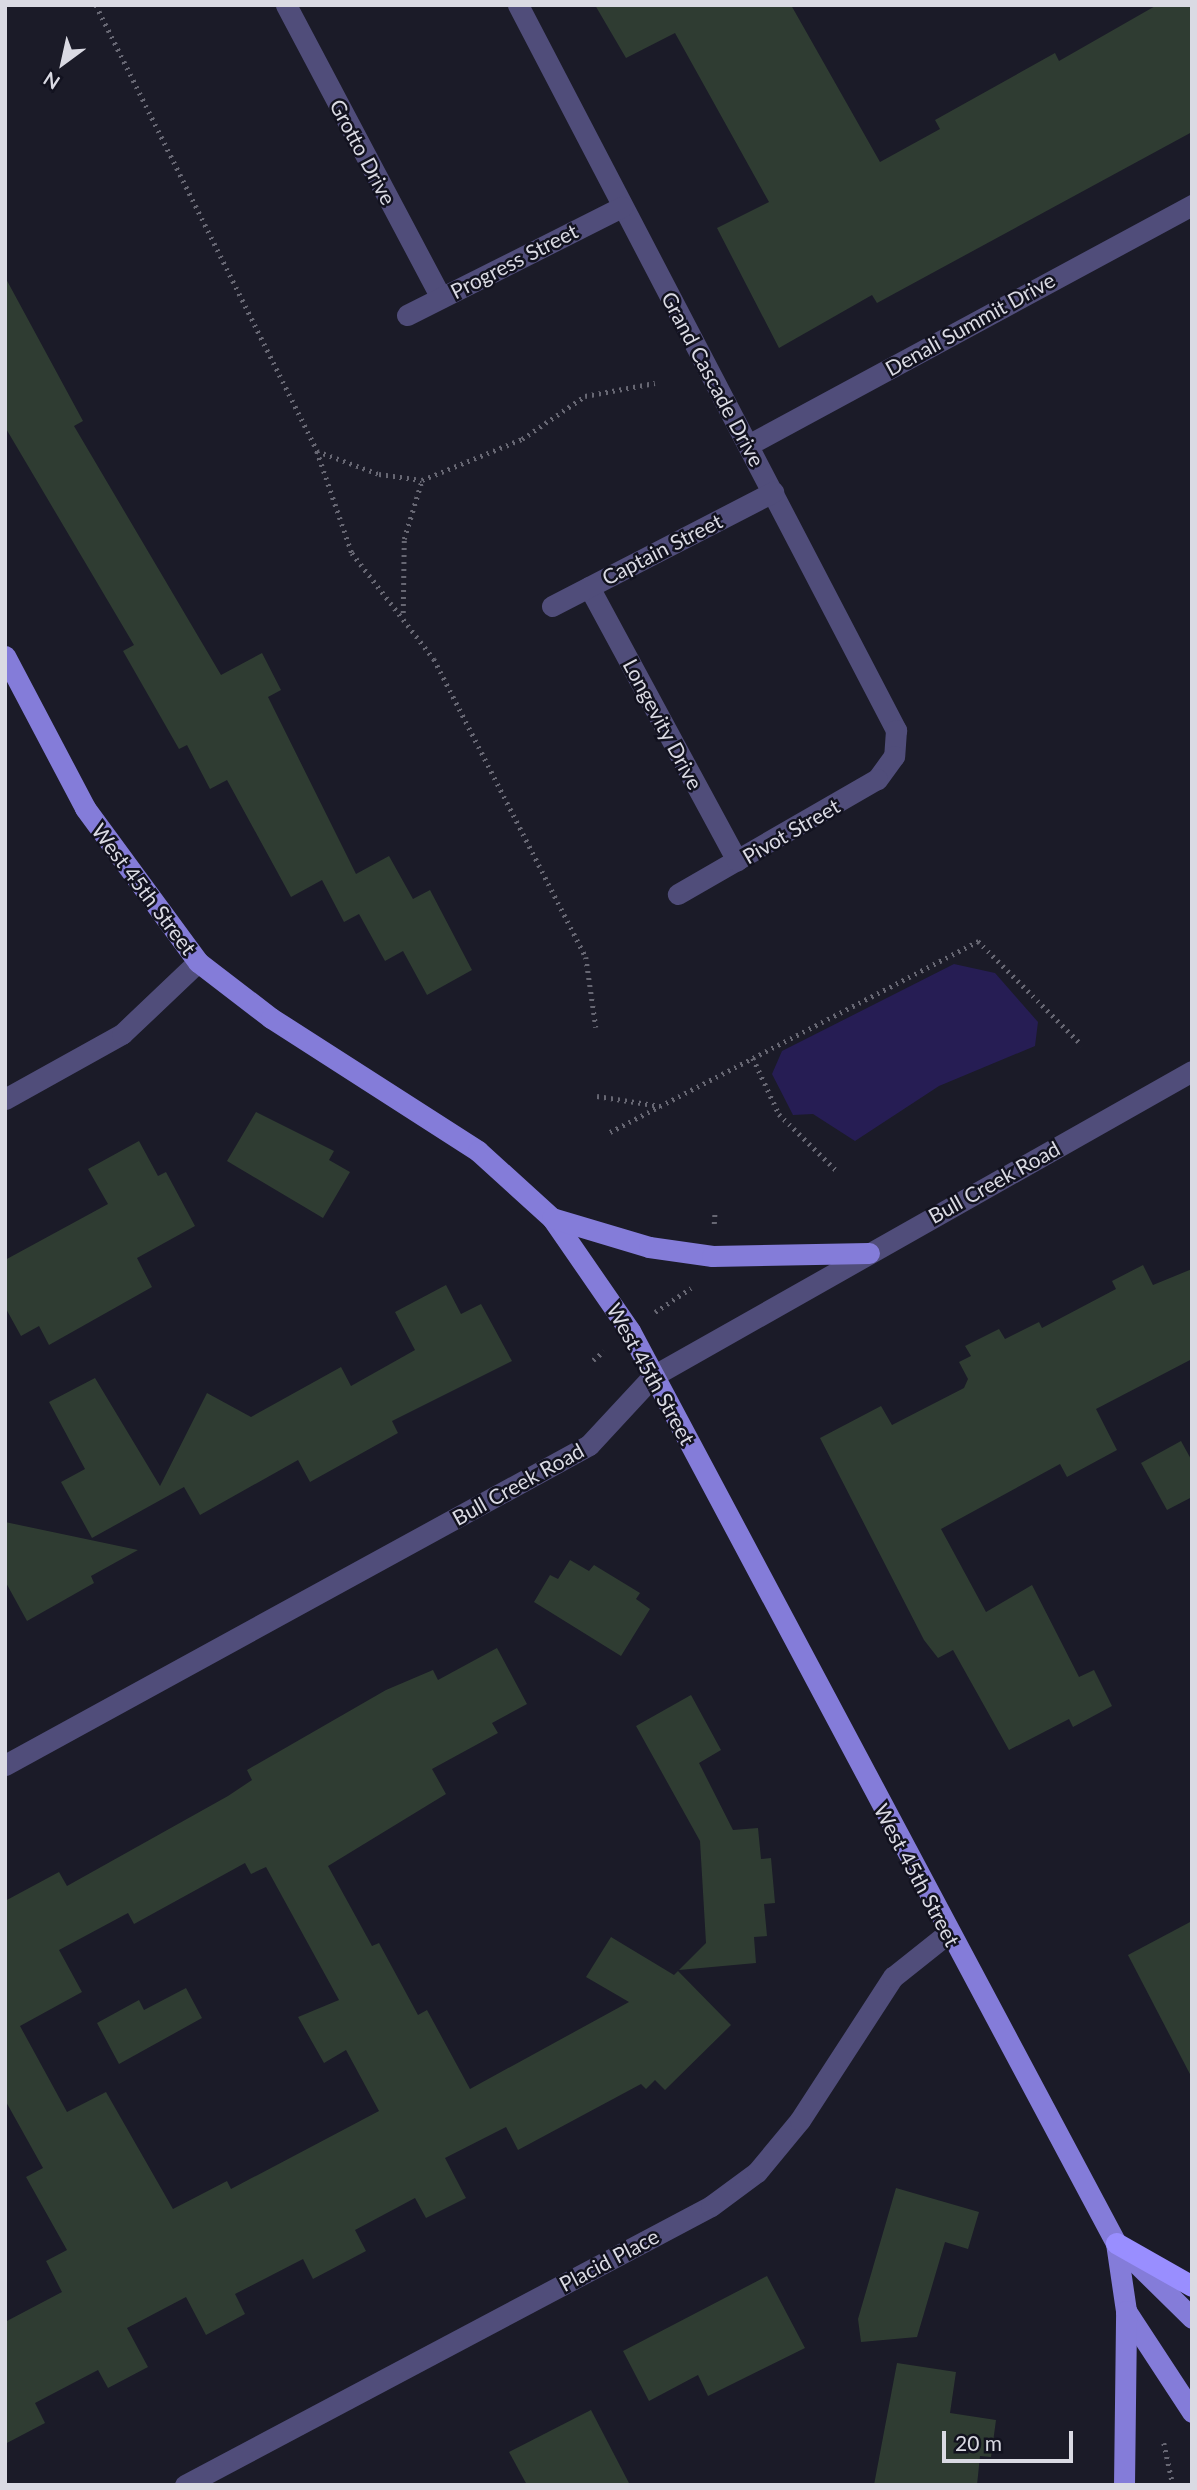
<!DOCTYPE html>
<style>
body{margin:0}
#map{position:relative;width:1197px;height:2490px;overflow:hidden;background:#1b1b28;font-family:Lato,sans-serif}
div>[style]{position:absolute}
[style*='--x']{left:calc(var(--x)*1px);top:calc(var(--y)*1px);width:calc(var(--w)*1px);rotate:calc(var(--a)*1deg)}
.green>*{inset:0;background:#261d54}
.building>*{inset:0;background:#2f3c32}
.path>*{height:4.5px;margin-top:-2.25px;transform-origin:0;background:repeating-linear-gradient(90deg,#676773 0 2px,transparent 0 7px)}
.minor>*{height:21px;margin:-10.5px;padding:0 10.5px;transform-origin:10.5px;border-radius:10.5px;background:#504d7a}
.major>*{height:21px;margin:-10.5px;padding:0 10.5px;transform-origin:10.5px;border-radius:10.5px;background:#847cd9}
.highway>*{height:21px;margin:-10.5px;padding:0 10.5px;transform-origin:10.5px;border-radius:10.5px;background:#998eff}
span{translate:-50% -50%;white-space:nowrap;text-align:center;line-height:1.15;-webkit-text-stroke:5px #12121f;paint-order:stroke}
.street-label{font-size:21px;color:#dadae3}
.frame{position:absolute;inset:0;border:7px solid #dadae3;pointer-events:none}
.north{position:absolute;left:28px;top:28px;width:70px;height:70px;-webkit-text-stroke:5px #12121f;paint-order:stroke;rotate:213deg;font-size:19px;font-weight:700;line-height:28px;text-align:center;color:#dadae3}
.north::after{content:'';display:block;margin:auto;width:24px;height:32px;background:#dadae3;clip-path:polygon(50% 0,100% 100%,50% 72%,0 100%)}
.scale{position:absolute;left:942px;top:2431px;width:131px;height:32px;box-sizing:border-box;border:4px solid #dadae3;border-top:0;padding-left:9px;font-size:21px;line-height:24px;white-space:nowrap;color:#dadae3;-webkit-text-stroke:5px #12121f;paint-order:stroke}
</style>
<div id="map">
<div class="green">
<i style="clip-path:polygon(954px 964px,995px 973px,1038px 1022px,1035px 1046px,939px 1086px,855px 1141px,813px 1114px,793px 1115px,772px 1074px,782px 1051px)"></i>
</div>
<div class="building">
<i style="clip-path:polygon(595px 5px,791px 5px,880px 162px,940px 129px,935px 120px,1055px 53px,1059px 61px,1157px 5px,1192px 5px,1192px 132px,877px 303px,872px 295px,779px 348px,717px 228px,769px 202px,675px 33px,626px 58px)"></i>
<i style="clip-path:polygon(5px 277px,83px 421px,74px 426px,221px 675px,262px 653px,281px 690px,268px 697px,356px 874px,389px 856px,413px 899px,430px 890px,472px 970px,427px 995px,403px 951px,385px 961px,359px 914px,344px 922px,322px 880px,291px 897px,227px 780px,210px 789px,187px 745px,179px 749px,123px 651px,134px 645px,5px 427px)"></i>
<i style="clip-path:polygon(256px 1112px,334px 1151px,329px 1160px,350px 1172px,323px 1218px,227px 1161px)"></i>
<i style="clip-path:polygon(139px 1141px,158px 1176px,166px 1172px,195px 1226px,137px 1258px,152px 1287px,49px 1345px,39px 1326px,21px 1336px,5px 1307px,5px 1260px,108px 1204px,88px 1169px)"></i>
<i style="clip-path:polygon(1143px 1265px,1153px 1285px,1192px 1269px,1192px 1359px,1096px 1409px,1117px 1450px,1067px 1477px,1060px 1464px,941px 1529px,986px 1612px,1032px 1585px,1079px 1677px,1094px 1670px,1112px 1706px,1073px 1727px,1069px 1719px,1009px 1750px,953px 1650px,938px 1658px,924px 1640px,820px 1438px,881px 1406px,892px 1425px,964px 1388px,968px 1379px,959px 1362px,971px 1356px,965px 1346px,999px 1329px,1005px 1339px,1039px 1322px,1042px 1328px,1116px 1289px,1112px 1281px)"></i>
<i style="clip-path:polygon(446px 1285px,461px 1314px,481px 1304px,512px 1361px,392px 1421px,398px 1433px,310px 1482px,298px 1460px,200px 1515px,184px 1487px,92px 1538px,61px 1482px,85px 1469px,49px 1402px,95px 1378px,160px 1486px,207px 1393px,251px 1417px,341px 1367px,351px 1386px,415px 1350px,395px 1312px)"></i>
<i style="clip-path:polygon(1181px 1441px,1192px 1461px,1192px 1497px,1167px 1510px,1141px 1463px)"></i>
<i style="clip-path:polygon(5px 1522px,138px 1550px,91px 1576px,94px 1583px,27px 1621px,5px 1581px)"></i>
<i style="clip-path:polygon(570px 1560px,589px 1571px,594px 1565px,640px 1593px,636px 1599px,650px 1609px,621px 1656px,534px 1602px,550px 1575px,558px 1579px)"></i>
<i style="clip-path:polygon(evenodd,497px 1648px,527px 1704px,492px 1723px,498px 1733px,432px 1769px,446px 1794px,328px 1866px,372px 1946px,379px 1943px,418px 2015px,427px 2010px,470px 2089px,629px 2002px,586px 1977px,611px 1937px,674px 1975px,678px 1971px,731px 2025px,665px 2090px,655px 2080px,646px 2089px,641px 2084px,518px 2150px,506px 2127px,445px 2158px,466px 2198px,426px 2218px,415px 2198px,355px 2230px,366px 2251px,313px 2279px,303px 2259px,235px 2294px,245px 2314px,206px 2335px,186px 2297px,127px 2328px,148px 2367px,108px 2388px,98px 2370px,35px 2403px,45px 2423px,5px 2444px,5px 2322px,62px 2292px,46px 2261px,67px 2250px,26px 2177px,43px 2168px,5px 2100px,5px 1901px,59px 1872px,67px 1886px,228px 1796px,252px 1780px,247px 1770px,386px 1690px,433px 1670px,438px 1680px,497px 1648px,245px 1863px,251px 1874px,266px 1867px,339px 2000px,298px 2017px,324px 2063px,346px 2050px,379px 2111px,231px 2189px,227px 2181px,173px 2209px,106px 2092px,67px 2112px,20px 2026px,82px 1992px,59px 1950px,128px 1913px,134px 1924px,245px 1863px)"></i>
<i style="clip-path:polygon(691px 1695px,721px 1750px,699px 1763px,733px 1830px,758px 1828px,761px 1859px,771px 1858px,775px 1903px,764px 1904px,767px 1936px,754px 1937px,756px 1963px,679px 1970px,706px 1943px,700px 1841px,636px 1726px)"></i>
<i style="clip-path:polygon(1192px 1921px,1192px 2078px,1128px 1955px)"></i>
<i style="clip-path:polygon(186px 1988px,202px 2018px,119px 2064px,97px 2023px,139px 2000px,144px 2010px)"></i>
<i style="clip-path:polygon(896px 2188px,979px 2212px,968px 2249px,945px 2242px,917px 2337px,861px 2342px,858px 2319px)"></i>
<i style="clip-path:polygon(767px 2276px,805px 2348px,708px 2396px,698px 2375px,649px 2401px,623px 2351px)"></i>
<i style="clip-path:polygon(897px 2363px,956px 2372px,950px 2413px,996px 2420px,991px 2457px,980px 2456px,977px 2485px,874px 2485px)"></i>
<i style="clip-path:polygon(591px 2410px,630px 2485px,527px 2485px,509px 2452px)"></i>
</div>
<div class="path">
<i style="--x:96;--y:5;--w:498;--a:63.6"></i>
<i style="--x:317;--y:451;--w:108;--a:71.1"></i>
<i style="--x:352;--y:553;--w:134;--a:52.3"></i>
<i style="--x:434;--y:659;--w:335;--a:63"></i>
<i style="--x:586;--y:957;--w:71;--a:81.9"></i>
<i style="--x:317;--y:451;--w:66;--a:20.4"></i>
<i style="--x:379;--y:474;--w:43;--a:7.9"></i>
<i style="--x:422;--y:480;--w:108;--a:-22.3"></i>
<i style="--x:522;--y:439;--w:76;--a:-34.3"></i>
<i style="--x:585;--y:396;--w:71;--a:-10.5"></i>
<i style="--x:403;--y:613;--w:74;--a:-89.2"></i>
<i style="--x:404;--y:539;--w:62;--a:-73"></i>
<i style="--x:753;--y:1058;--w:62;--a:65.1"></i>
<i style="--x:779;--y:1114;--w:84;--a:44.5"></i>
<i style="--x:597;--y:1096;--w:64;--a:9"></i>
<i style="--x:610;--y:1132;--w:415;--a:-27.4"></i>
<i style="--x:978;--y:941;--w:147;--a:45"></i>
<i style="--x:714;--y:1224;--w:13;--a:-86"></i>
<i style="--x:655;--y:1312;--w:43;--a:-33.7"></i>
<i style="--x:593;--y:1360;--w:14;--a:-39"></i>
<i style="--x:1164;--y:2443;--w:43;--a:77.9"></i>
</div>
<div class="minor">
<i style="--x:286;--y:5;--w:331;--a:62.1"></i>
<i style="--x:518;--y:5;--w:818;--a:62.46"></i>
<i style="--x:896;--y:730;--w:26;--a:94"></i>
<i style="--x:894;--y:756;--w:29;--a:126"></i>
<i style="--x:877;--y:779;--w:230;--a:150"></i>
<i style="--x:407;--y:315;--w:241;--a:-26.7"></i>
<i style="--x:748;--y:445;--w:505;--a:-28.39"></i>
<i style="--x:589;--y:587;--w:311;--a:61.6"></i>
<i style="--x:552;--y:606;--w:249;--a:-27.3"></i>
<i style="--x:5;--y:1099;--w:134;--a:-29.1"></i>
<i style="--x:122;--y:1034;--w:105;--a:-43.5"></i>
<i style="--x:5;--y:1765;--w:666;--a:-28.72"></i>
<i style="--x:589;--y:1445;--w:94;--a:-47.2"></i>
<i style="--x:653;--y:1376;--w:619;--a:-29.5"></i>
<i style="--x:185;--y:2485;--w:595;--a:-27.94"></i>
<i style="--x:711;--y:2206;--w:57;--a:-36.5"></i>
<i style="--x:757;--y:2172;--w:67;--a:-50.4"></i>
<i style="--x:800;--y:2120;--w:171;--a:-57"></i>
<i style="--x:893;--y:1977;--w:69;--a:-38.5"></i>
</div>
<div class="major">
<i style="--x:5;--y:656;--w:172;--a:62.2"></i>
<i style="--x:85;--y:808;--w:191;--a:53.7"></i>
<i style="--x:198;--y:962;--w:92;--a:37.5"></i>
<i style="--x:271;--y:1018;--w:246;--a:32.7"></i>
<i style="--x:478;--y:1151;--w:100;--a:42.2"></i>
<i style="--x:552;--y:1218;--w:137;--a:55.4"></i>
<i style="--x:630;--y:1331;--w:1033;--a:61.95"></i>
<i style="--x:1116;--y:2243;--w:107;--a:44.6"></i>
<i style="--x:552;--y:1218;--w:101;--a:16.6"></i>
<i style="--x:649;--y:1247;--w:64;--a:8.1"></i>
<i style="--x:712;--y:1256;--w:157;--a:-1.1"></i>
<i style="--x:1116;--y:2243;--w:69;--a:81.6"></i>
<i style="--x:1126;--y:2311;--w:121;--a:56.8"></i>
<i style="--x:1124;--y:2485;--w:174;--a:-89.3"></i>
</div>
<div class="highway">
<i style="--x:1116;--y:2243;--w:87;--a:29.5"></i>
</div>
<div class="street-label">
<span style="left:363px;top:152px;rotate:62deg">Grotto Drive</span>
<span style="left:514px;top:261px;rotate:-27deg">Progress Street</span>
<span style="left:970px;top:324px;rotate:-29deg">Denali Summit Drive</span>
<span style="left:713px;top:379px;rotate:62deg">Grand Cascade Drive</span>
<span style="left:662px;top:549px;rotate:-27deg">Captain Street</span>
<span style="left:663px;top:724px;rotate:62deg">Longevity Drive</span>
<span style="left:791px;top:831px;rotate:-30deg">Pivot Street</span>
<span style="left:144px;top:889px;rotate:53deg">West 45th Street</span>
<span style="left:994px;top:1182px;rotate:-29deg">Bull Creek Road</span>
<span style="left:651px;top:1374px;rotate:61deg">West 45th Street</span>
<span style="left:518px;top:1484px;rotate:-29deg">Bull Creek Road</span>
<span style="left:917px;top:1875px;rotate:62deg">West 45th Street</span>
<span style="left:609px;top:2260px;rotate:-28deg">Placid Place</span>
</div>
<div class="frame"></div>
<div class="north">N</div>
<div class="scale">20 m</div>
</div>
